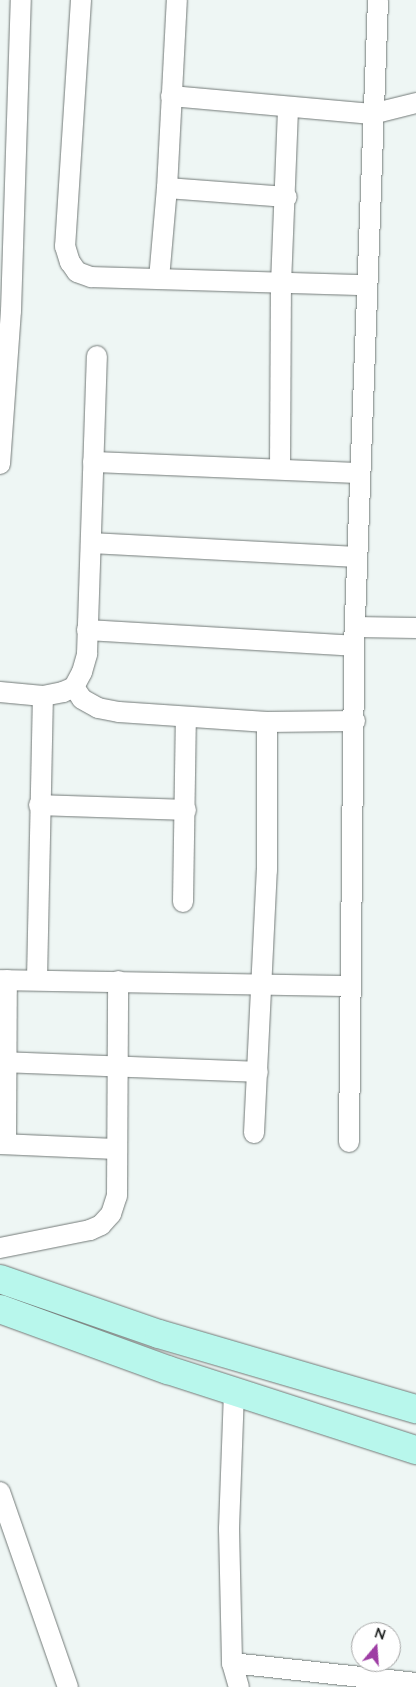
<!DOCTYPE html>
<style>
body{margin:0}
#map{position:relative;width:416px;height:1687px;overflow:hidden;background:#eef6f4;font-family:Lato,sans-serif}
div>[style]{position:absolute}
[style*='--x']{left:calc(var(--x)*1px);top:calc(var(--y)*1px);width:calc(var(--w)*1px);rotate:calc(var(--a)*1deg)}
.roads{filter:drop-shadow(0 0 1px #737a78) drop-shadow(0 0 1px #737a78)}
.street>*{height:20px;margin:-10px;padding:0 10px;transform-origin:10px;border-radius:10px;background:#fff}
.secondary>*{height:28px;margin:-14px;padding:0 14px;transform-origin:14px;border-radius:14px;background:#b8f7ec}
span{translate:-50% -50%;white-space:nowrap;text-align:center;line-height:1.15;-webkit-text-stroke:4px #fff;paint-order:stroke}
.north{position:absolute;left:351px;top:1622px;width:50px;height:50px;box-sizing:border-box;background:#fff;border:1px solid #a4a5a5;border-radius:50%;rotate:18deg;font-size:14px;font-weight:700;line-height:20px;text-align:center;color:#1b1e1d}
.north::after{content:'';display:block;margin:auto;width:18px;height:22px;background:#9e3da4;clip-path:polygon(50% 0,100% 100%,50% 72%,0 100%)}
</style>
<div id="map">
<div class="roads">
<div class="street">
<i style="--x:81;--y:0;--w:247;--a:93.7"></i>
<i style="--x:65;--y:246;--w:17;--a:73"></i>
<i style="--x:70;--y:262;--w:12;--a:55"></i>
<i style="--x:77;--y:272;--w:15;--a:20"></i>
<i style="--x:91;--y:277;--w:274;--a:1.7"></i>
<i style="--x:171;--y:96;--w:202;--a:5.1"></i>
<i style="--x:372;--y:114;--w:45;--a:-14"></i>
<i style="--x:167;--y:188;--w:120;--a:4.3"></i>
<i style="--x:159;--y:279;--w:91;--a:-85"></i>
<i style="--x:167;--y:188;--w:188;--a:-87"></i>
<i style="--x:93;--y:462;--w:266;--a:2.4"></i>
<i style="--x:0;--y:464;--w:153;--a:-85.9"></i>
<i style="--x:11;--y:311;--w:311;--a:-88.2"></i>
<i style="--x:280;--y:468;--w:184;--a:-89.7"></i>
<i style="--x:281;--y:284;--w:175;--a:-87.7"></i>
<i style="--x:91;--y:543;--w:266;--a:3"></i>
<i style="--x:355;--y:627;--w:61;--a:0.9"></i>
<i style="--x:87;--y:630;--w:267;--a:3.4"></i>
<i style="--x:74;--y:687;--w:14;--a:56"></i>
<i style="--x:82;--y:699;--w:18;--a:29"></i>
<i style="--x:98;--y:708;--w:21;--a:11"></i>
<i style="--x:119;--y:712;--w:148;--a:3.9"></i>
<i style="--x:267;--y:722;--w:88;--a:-0.7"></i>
<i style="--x:0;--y:692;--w:43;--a:5.3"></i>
<i style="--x:43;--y:696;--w:20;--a:-11"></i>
<i style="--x:63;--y:692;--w:12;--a:-24"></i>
<i style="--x:74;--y:687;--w:17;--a:-62"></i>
<i style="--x:82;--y:672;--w:19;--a:-74"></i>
<i style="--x:87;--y:654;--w:298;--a:-88.1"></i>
<i style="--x:39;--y:805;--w:147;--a:1.9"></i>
<i style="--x:183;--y:902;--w:184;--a:-89.1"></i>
<i style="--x:0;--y:980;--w:349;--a:1"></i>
<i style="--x:37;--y:980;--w:284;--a:-88.8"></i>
<i style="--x:0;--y:1062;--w:258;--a:2.2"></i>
<i style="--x:254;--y:1133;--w:263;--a:-87.2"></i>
<i style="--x:267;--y:870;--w:148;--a:-90"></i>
<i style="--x:349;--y:1142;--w:496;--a:-89.4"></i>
<i style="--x:354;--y:646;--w:646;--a:-87.87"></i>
<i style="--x:0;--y:1144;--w:116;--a:2.5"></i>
<i style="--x:6;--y:1144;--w:164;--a:-89.7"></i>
<i style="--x:0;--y:1248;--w:92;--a:-11.3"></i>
<i style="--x:90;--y:1230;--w:12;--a:-24"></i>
<i style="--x:101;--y:1225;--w:15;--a:-48"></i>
<i style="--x:111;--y:1214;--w:19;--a:-72"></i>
<i style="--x:117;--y:1196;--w:215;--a:-89.7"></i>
<i style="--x:234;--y:1392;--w:137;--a:92.1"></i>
<i style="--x:229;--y:1529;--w:134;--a:88.7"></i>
<i style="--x:232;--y:1663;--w:25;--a:74"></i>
<i style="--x:0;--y:1492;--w:207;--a:70.8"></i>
<i style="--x:232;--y:1663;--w:185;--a:6.2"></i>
</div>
<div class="secondary">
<i style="--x:0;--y:1279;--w:168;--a:19.1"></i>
<i style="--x:159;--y:1334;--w:268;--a:16.3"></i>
<i style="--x:0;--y:1309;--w:179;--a:20"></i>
<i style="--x:168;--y:1370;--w:261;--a:17.9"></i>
</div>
</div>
<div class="north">N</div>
</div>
